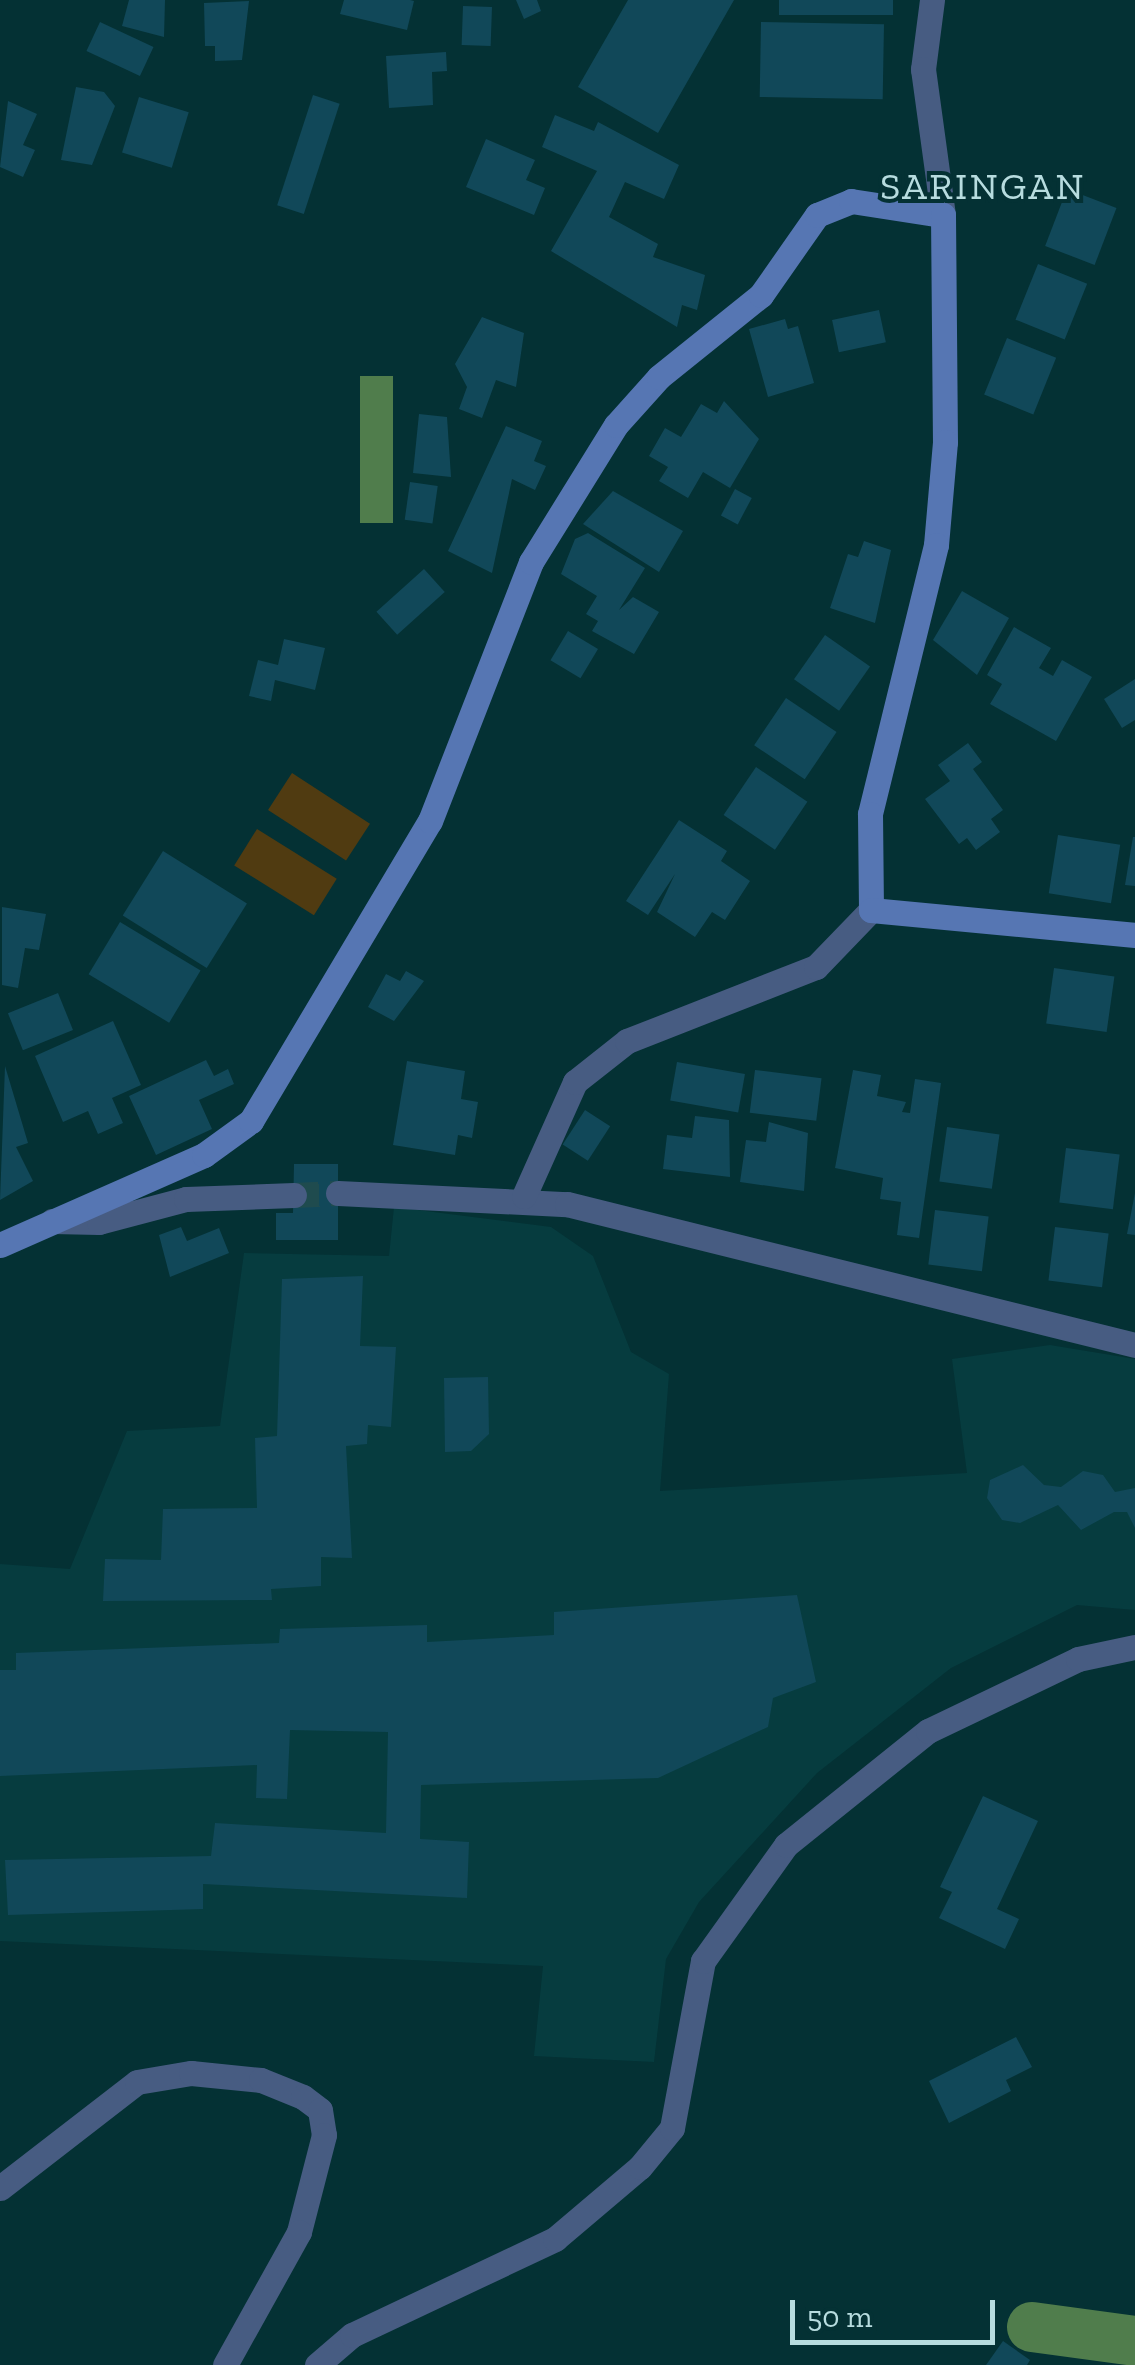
<!DOCTYPE html>
<style>
body{margin:0}
#map{position:relative;width:1135px;height:2365px;overflow:hidden;background:#043134;font-family:"Zilla Slab",serif}
div>[style]{position:absolute}
[style*='--x']{left:calc(var(--x)*1px);top:calc(var(--y)*1px);width:calc(var(--w)*1px);rotate:calc(var(--a)*1deg)}
.built>*{inset:0;background:#063c3f}
.green>*{inset:0;background:#503b11;transform-origin:0 0}
.water>*{inset:0;background:#507d4c;transform-origin:0 0}
.river>*{height:50px;margin:-25px;padding:0 25px;transform-origin:25px;border-radius:25px;background:#507d4c}
.building>*{inset:0;background:#114859;transform-origin:0 0}
.minor-tunnel>*{height:25px;margin-top:-12.5px;transform-origin:0;background:repeating-linear-gradient(90deg,#1f4b4e 0 25px,transparent 0 37px)}
.minor>*{height:25px;margin:-12.5px;padding:0 12.5px;transform-origin:12.5px;border-radius:12.5px;background:#475c82}
.tertiary>*{height:25px;margin:-12.5px;padding:0 12.5px;transform-origin:12.5px;border-radius:12.5px;background:#475c82}
.secondary>*{height:25px;margin:-12.5px;padding:0 12.5px;transform-origin:12.5px;border-radius:12.5px;background:#5676b3}
span{translate:-50% -50%;white-space:nowrap;text-align:center;line-height:1.15;-webkit-text-stroke:8px #043134;paint-order:stroke}
.quarter-label{font-size:38px;color:#b7dcdf;letter-spacing:2.5px}
.scale{position:absolute;left:790px;top:2300px;width:205px;height:45px;box-sizing:border-box;border:5px solid #b7dcdf;border-top:0;padding-left:12px;font-size:30px;line-height:35px;white-space:nowrap;color:#b7dcdf;-webkit-text-stroke:8px #043134;paint-order:stroke}
</style>
<div id="map">
<div class="built">
<i style="clip-path:polygon(394px 1207px,551px 1227px,593px 1256px,631px 1352px,669px 1374px,660px 1491px,967px 1473px,952px 1359px,1050px 1345px,1135px 1359px,1135px 1610px,1077px 1605px,951px 1668px,817px 1773px,699px 1902px,666px 1959px,654px 2062px,534px 2056px,543px 1966px,0 1941px,0 1564px,70px 1569px,127px 1431px,220px 1426px,244px 1253px,389px 1256px)"></i>
</div>
<div class="green">
<i style="left:292px;top:773px;width:93px;height:44px;rotate:33deg"></i>
<i style="left:257px;top:829px;width:94px;height:43px;rotate:32deg"></i>
</div>
<div class="water">
<i style="left:360px;top:376px;width:33px;height:147px"></i>
</div>
<div class="river">
<i style="--x:1032;--y:2327;--w:104;--a:7.7"></i>
</div>
<div class="building">
<i style="clip-path:polygon(129px 0,165px 0,164px 37px,122px 26px)"></i>
<i style="clip-path:polygon(344px 0,410px 0,414px 1px,407px 30px,340px 14px)"></i>
<i style="clip-path:polygon(516px 0,537px 0,541px 11px,524px 19px)"></i>
<i style="clip-path:polygon(628px 0,734px 0,658px 133px,578px 87px)"></i>
<i style="left:779px;top:0;width:114px;height:15px"></i>
<i style="clip-path:polygon(249px 1px,242px 60px,215px 61px,215px 46px,205px 46px,204px 3px)"></i>
<i style="left:463px;top:6px;width:29px;height:39px;rotate:2deg"></i>
<i style="left:100px;top:22px;width:59px;height:32px;rotate:25deg"></i>
<i style="left:761px;top:22px;width:123px;height:75px;rotate:1deg"></i>
<i style="clip-path:polygon(446px 52px,447px 71px,432px 72px,433px 105px,389px 108px,386px 56px)"></i>
<i style="clip-path:polygon(76px 87px,104px 92px,115px 106px,92px 165px,61px 160px)"></i>
<i style="left:313px;top:95px;width:28px;height:116px;rotate:18deg"></i>
<i style="left:139px;top:97px;width:52px;height:58px;rotate:17deg"></i>
<i style="clip-path:polygon(8px 101px,37px 114px,23px 145px,35px 150px,23px 177px,0 167px)"></i>
<i style="clip-path:polygon(555px 115px,594px 131px,598px 122px,679px 165px,664px 199px,625px 182px,609px 217px,658px 244px,653px 257px,705px 275px,697px 310px,682px 305px,677px 327px,551px 251px,597px 171px,542px 147px)"></i>
<i style="clip-path:polygon(486px 139px,535px 160px,526px 180px,545px 188px,534px 215px,466px 187px)"></i>
<i style="left:1067px;top:189px;width:53px;height:61px;rotate:21deg"></i>
<i style="left:1038px;top:264px;width:53px;height:60px;rotate:22deg"></i>
<i style="left:879px;top:310px;width:33px;height:48px;rotate:78deg"></i>
<i style="clip-path:polygon(482px 317px,524px 333px,516px 387px,496px 380px,482px 418px,459px 409px,467px 387px,455px 364px)"></i>
<i style="clip-path:polygon(785px 319px,788px 329px,798px 326px,814px 383px,768px 397px,749px 329px)"></i>
<i style="left:1007px;top:338px;width:53px;height:61px;rotate:22deg"></i>
<i style="clip-path:polygon(724px 401px,759px 439px,730px 488px,703px 472px,688px 498px,659px 481px,668px 467px,649px 456px,665px 428px,681px 437px,701px 404px,717px 413px)"></i>
<i style="clip-path:polygon(419px 414px,447px 417px,451px 477px,413px 473px)"></i>
<i style="clip-path:polygon(506px 426px,542px 441px,534px 461px,546px 466px,535px 490px,512px 479px,492px 573px,448px 551px)"></i>
<i style="left:410px;top:482px;width:28px;height:38px;rotate:8deg"></i>
<i style="left:735px;top:489px;width:19px;height:30px;rotate:28deg"></i>
<i style="clip-path:polygon(613px 491px,683px 531px,659px 572px,583px 524px)"></i>
<i style="clip-path:polygon(588px 533px,645px 568px,619px 610px,633px 597px,659px 612px,634px 654px,592px 631px,598px 621px,586px 614px,597px 596px,561px 574px,575px 539px)"></i>
<i style="clip-path:polygon(864px 541px,891px 550px,875px 623px,830px 608px,848px 554px,858px 557px)"></i>
<i style="left:424px;top:569px;width:31px;height:64px;rotate:48deg"></i>
<i style="clip-path:polygon(962px 591px,1009px 618px,977px 675px,933px 640px)"></i>
<i style="clip-path:polygon(1014px 627px,1051px 648px,1039px 668px,1053px 676px,1062px 660px,1092px 677px,1056px 741px,990px 704px,1002px 684px,987px 675px)"></i>
<i style="left:568px;top:631px;width:35px;height:34px;rotate:31deg"></i>
<i style="left:825px;top:635px;width:55px;height:54px;rotate:35deg"></i>
<i style="clip-path:polygon(284px 639px,325px 648px,315px 690px,275px 680px,271px 701px,249px 696px,258px 660px,278px 665px)"></i>
<i style="clip-path:polygon(1135px 679px,1135px 720px,1122px 728px,1104px 699px)"></i>
<i style="left:786px;top:698px;width:61px;height:57px;rotate:34deg"></i>
<i style="clip-path:polygon(968px 743px,982px 762px,973px 769px,1003px 810px,991px 819px,1000px 832px,976px 850px,967px 838px,959px 844px,925px 799px,950px 781px,938px 765px)"></i>
<i style="left:756px;top:767px;width:62px;height:58px;rotate:34deg"></i>
<i style="clip-path:polygon(679px 820px,727px 851px,721px 861px,750px 881px,725px 920px,712px 912px,695px 937px,657px 912px,675px 874px,648px 915px,626px 901px)"></i>
<i style="left:1058px;top:835px;width:63px;height:59px;rotate:9deg"></i>
<i style="clip-path:polygon(1133px 837px,1135px 837px,1135px 886px,1125px 885px)"></i>
<i style="left:163px;top:851px;width:99px;height:76px;rotate:32deg"></i>
<i style="clip-path:polygon(2px 907px,46px 914px,39px 950px,25px 948px,18px 988px,2px 985px)"></i>
<i style="left:120px;top:922px;width:94px;height:61px;rotate:31deg"></i>
<i style="left:1054px;top:968px;width:61px;height:56px;rotate:8deg"></i>
<i style="clip-path:polygon(406px 971px,424px 981px,394px 1021px,368px 1007px,386px 974px,400px 981px)"></i>
<i style="left:58px;top:993px;width:40px;height:54px;rotate:68deg"></i>
<i style="clip-path:polygon(113px 1021px,141px 1085px,112px 1098px,123px 1123px,98px 1134px,88px 1111px,63px 1122px,35px 1056px)"></i>
<i style="clip-path:polygon(206px 1060px,214px 1076px,228px 1069px,234px 1084px,199px 1100px,212px 1129px,156px 1155px,129px 1096px)"></i>
<i style="clip-path:polygon(407px 1061px,465px 1071px,461px 1099px,478px 1102px,472px 1138px,458px 1135px,455px 1155px,393px 1145px)"></i>
<i style="left:677px;top:1062px;width:69px;height:39px;rotate:10deg"></i>
<i style="clip-path:polygon(5px 1066px,28px 1143px,16px 1147px,33px 1181px,0 1200px)"></i>
<i style="left:755px;top:1070px;width:67px;height:43px;rotate:7deg"></i>
<i style="clip-path:polygon(853px 1070px,881px 1075px,877px 1096px,906px 1102px,902px 1112px,910px 1113px,915px 1079px,941px 1083px,919px 1238px,897px 1235px,901px 1202px,880px 1199px,883px 1178px,835px 1168px)"></i>
<i style="left:585px;top:1110px;width:30px;height:41px;rotate:33deg"></i>
<i style="clip-path:polygon(695px 1116px,729px 1120px,730px 1177px,663px 1169px,667px 1135px,692px 1138px)"></i>
<i style="clip-path:polygon(769px 1122px,808px 1133px,804px 1191px,740px 1182px,746px 1140px,766px 1142px)"></i>
<i style="left:947px;top:1127px;width:53px;height:55px;rotate:8deg"></i>
<i style="left:1066px;top:1148px;width:54px;height:55px;rotate:7deg"></i>
<i style="clip-path:polygon(294px 1164px,338px 1164px,338px 1240px,276px 1240px,276px 1213px,293px 1213px)"></i>
<i style="clip-path:polygon(1135px 1193px,1135px 1235px,1127px 1234px)"></i>
<i style="left:935px;top:1210px;width:54px;height:55px;rotate:7deg"></i>
<i style="clip-path:polygon(181px 1227px,187px 1241px,219px 1228px,229px 1253px,170px 1277px,159px 1235px)"></i>
<i style="left:1055px;top:1227px;width:54px;height:54px;rotate:7deg"></i>
<i style="clip-path:polygon(363px 1276px,360px 1346px,396px 1347px,391px 1427px,368px 1425px,367px 1444px,346px 1446px,352px 1558px,321px 1557px,321px 1586px,271px 1589px,272px 1600px,103px 1601px,105px 1559px,161px 1560px,163px 1509px,257px 1508px,255px 1438px,277px 1436px,282px 1279px)"></i>
<i style="clip-path:polygon(488px 1377px,489px 1434px,471px 1451px,445px 1452px,444px 1378px)"></i>
<i style="clip-path:polygon(1023px 1465px,1044px 1485px,1061px 1487px,1083px 1471px,1103px 1475px,1115px 1492px,1135px 1488px,1135px 1528px,1127px 1512px,1114px 1512px,1081px 1530px,1058px 1505px,1020px 1523px,1002px 1520px,987px 1498px,990px 1480px)"></i>
<i style="clip-path:polygon(797px 1595px,816px 1682px,773px 1698px,768px 1727px,658px 1778px,421px 1785px,420px 1839px,469px 1842px,467px 1898px,203px 1884px,203px 1909px,8px 1915px,5px 1860px,211px 1856px,215px 1823px,386px 1833px,388px 1732px,290px 1730px,287px 1799px,256px 1798px,257px 1765px,0 1776px,0 1670px,16px 1670px,16px 1653px,279px 1643px,280px 1629px,427px 1625px,427px 1642px,554px 1635px,554px 1612px)"></i>
<i style="clip-path:polygon(983px 1796px,1038px 1821px,997px 1909px,1019px 1919px,1005px 1949px,939px 1918px,952px 1892px,940px 1887px)"></i>
<i style="clip-path:polygon(1016px 2037px,1032px 2067px,1006px 2080px,1011px 2091px,949px 2123px,929px 2081px)"></i>
<i style="clip-path:polygon(1003px 2341px,1030px 2360px,1027px 2365px,986px 2365px)"></i>
</div>
<div class="minor-tunnel">
<i style="--x:294;--y:1195;--w:44;--a:-2.6"></i>
</div>
<div class="minor">
<i style="--x:932;--y:0;--w:70;--a:97.4"></i>
<i style="--x:923;--y:69;--w:147;--a:82.2"></i>
<i style="--x:338;--y:1193;--w:229;--a:2.8"></i>
<i style="--x:567;--y:1204;--w:585;--a:13.94"></i>
<i style="--x:524;--y:1196;--w:125;--a:-65.9"></i>
<i style="--x:575;--y:1082;--w:66;--a:-38.3"></i>
<i style="--x:627;--y:1041;--w:203;--a:-21.4"></i>
<i style="--x:816;--y:967;--w:79;--a:-46"></i>
<i style="--x:52;--y:1221;--w:47;--a:1.2"></i>
<i style="--x:99;--y:1222;--w:90;--a:-14.8"></i>
<i style="--x:186;--y:1199;--w:108;--a:-2.1"></i>
</div>
<div class="tertiary">
<i style="--x:0;--y:2188;--w:173;--a:-37.7"></i>
<i style="--x:137;--y:2082;--w:55;--a:-9.5"></i>
<i style="--x:191;--y:2073;--w:70;--a:5.7"></i>
<i style="--x:261;--y:2080;--w:45;--a:22"></i>
<i style="--x:303;--y:2097;--w:21;--a:37"></i>
<i style="--x:320;--y:2110;--w:25;--a:81"></i>
<i style="--x:324;--y:2135;--w:100;--a:104.5"></i>
<i style="--x:299;--y:2232;--w:152;--a:119.1"></i>
<i style="--x:317;--y:2365;--w:46;--a:-40.6"></i>
<i style="--x:352;--y:2335;--w:225;--a:-25.3"></i>
<i style="--x:555;--y:2239;--w:111;--a:-40.3"></i>
<i style="--x:640;--y:2167;--w:50;--a:-50.6"></i>
<i style="--x:672;--y:2128;--w:170;--a:-79.5"></i>
<i style="--x:703;--y:1961;--w:143;--a:-54.4"></i>
<i style="--x:786;--y:1845;--w:182;--a:-38.8"></i>
<i style="--x:928;--y:1731;--w:166;--a:-25.6"></i>
<i style="--x:1078;--y:1659;--w:58;--a:-11.9"></i>
</div>
<div class="secondary">
<i style="--x:0;--y:1245;--w:223;--a:-23.8"></i>
<i style="--x:204;--y:1155;--w:58;--a:-35.9"></i>
<i style="--x:251;--y:1121;--w:349;--a:-59.2"></i>
<i style="--x:430;--y:821;--w:278;--a:-68.7"></i>
<i style="--x:531;--y:562;--w:161;--a:-58.2"></i>
<i style="--x:616;--y:425;--w:64;--a:-48.1"></i>
<i style="--x:659;--y:377;--w:131;--a:-38.8"></i>
<i style="--x:761;--y:295;--w:98;--a:-55"></i>
<i style="--x:817;--y:215;--w:37;--a:-22"></i>
<i style="--x:851;--y:201;--w:93;--a:8.7"></i>
<i style="--x:943;--y:215;--w:227;--a:89.5"></i>
<i style="--x:945;--y:442;--w:103;--a:95"></i>
<i style="--x:936;--y:545;--w:277;--a:103.8"></i>
<i style="--x:870;--y:814;--w:96;--a:89.4"></i>
<i style="--x:871;--y:910;--w:265;--a:5.4"></i>
</div>
<div class="quarter-label">
<span style="left:983px;top:187px">SARINGAN</span>
</div>
<div class="scale">50 m</div>
</div>
